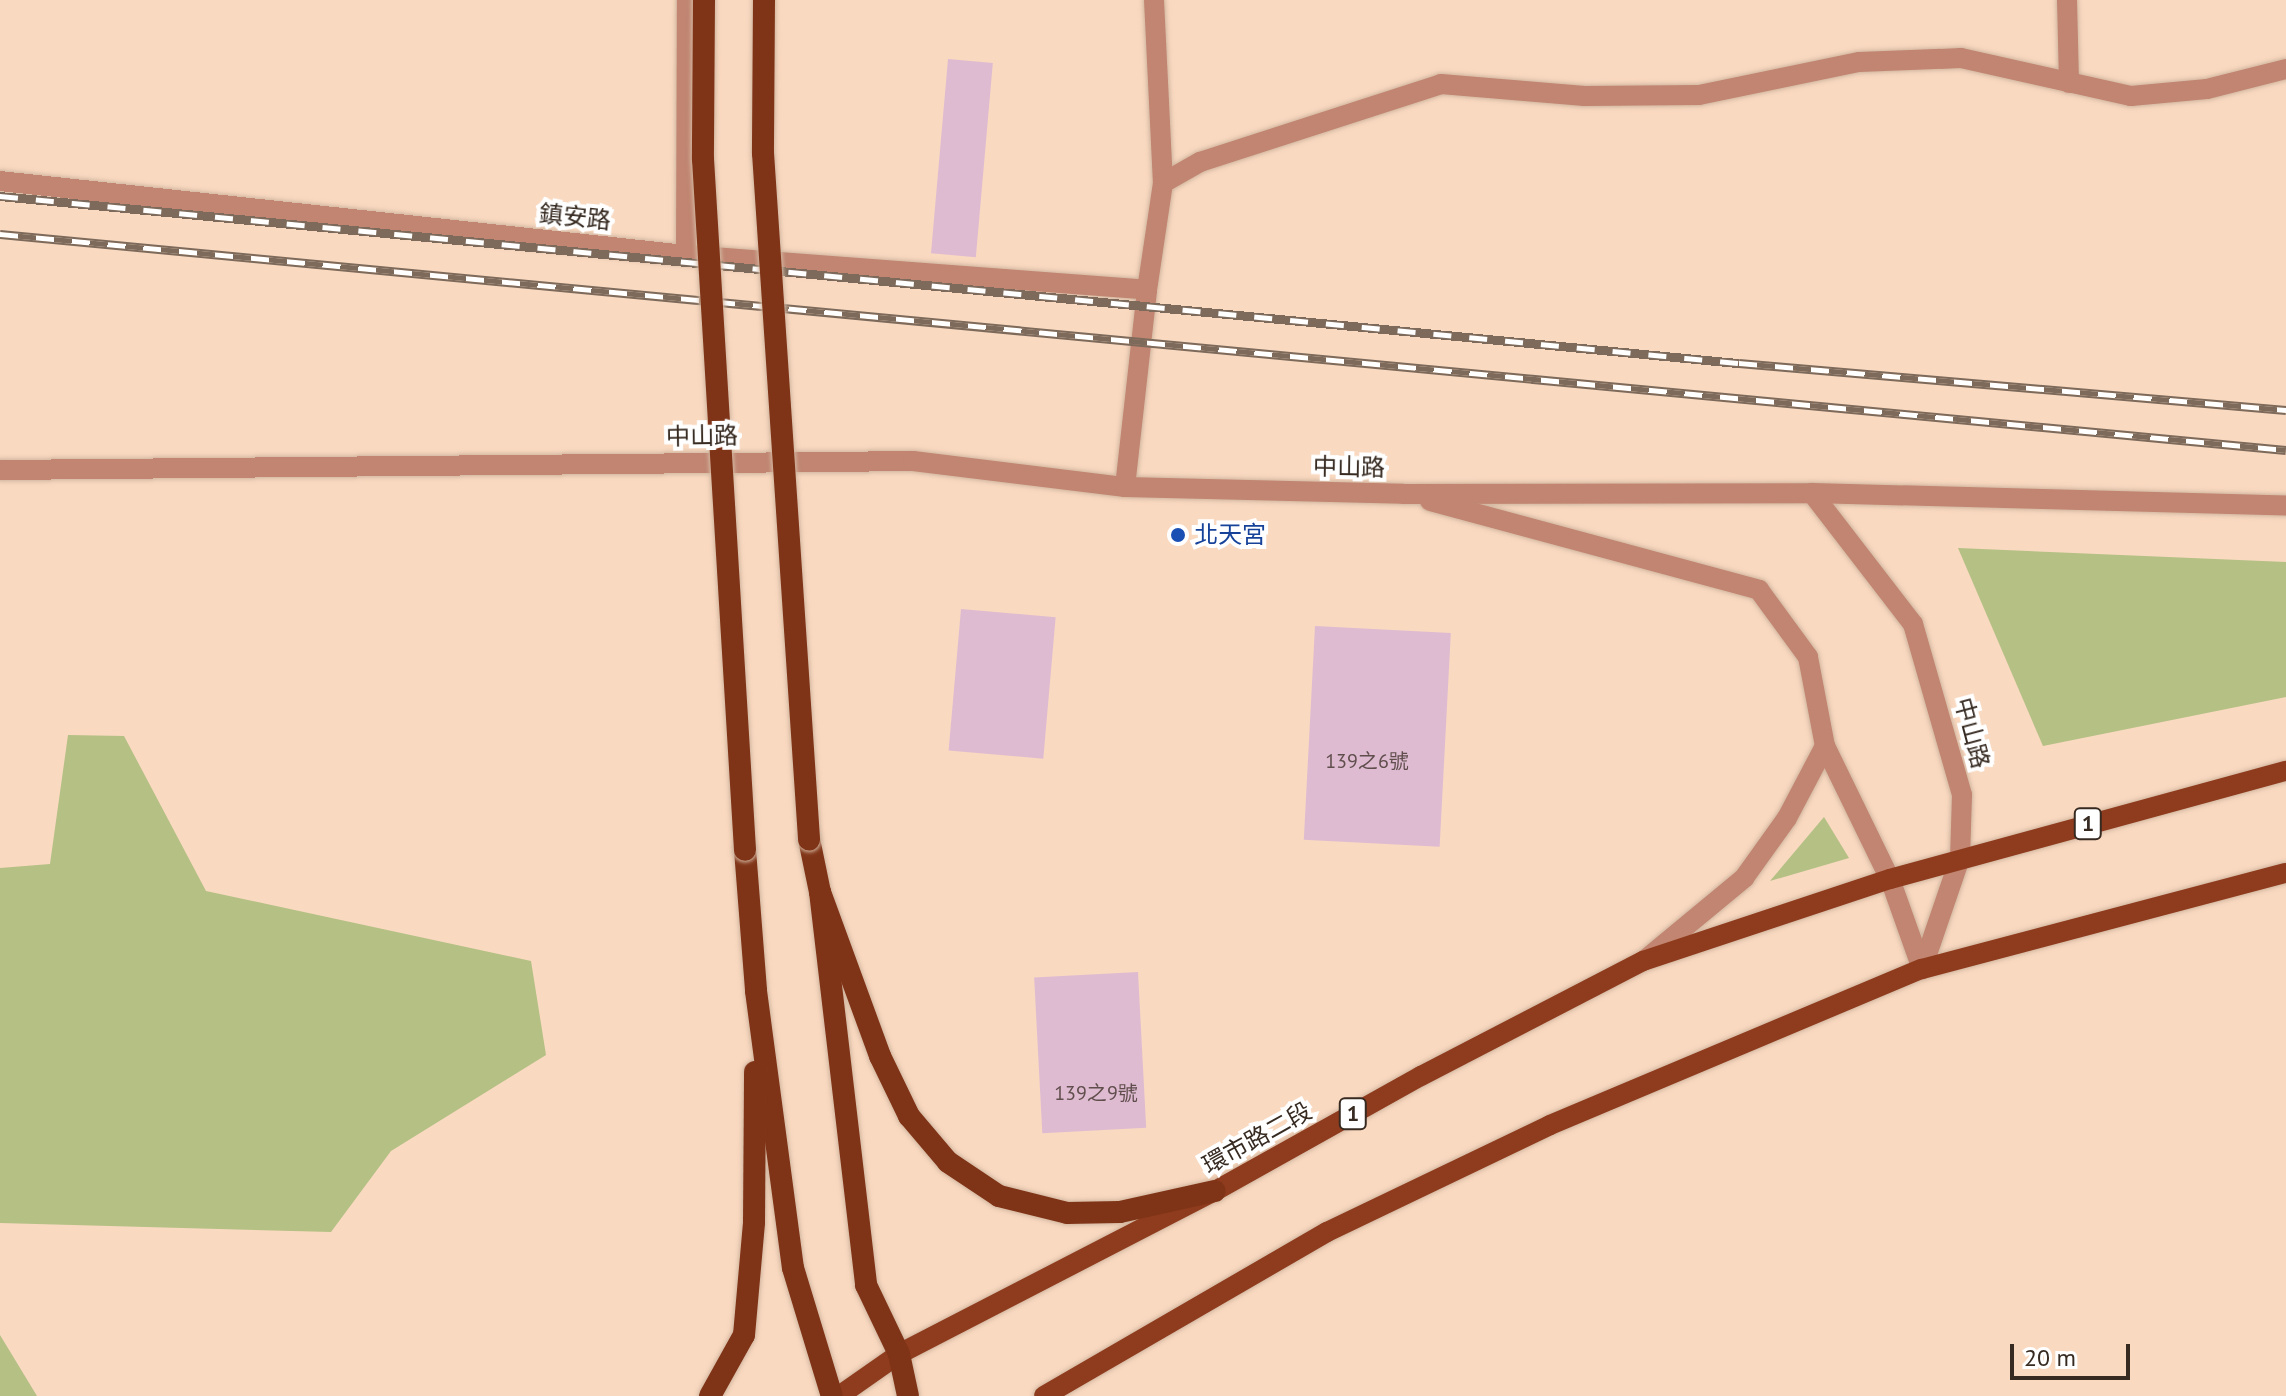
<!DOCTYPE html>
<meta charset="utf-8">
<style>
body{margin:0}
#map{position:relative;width:2286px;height:1396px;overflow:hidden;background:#f9d9c0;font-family:"PT Sans","Noto Sans TC",sans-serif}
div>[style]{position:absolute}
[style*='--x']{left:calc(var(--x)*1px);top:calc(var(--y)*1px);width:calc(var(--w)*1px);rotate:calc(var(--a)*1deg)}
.green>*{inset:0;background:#b4c084}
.building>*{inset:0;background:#debbd1;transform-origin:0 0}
.roads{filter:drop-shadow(0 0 2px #d2b6a0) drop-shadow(0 0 2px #d2b6a0)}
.service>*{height:20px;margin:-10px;padding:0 10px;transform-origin:10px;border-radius:10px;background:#c18571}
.minor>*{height:20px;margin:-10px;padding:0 10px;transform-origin:10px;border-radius:10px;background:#c18571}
.tertiary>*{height:20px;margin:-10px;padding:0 10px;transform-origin:10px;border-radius:10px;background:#c18571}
.primary>*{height:20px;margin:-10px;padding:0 10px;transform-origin:10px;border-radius:10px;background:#8f3c1e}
.trunk>*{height:22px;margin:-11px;padding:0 11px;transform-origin:11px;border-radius:11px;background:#803417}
.rail>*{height:9px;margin-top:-4.5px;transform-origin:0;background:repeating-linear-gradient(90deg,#fff 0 18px,#7d6a5b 0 36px);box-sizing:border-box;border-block:2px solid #7d6a5b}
.bridges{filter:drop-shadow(0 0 2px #d2b6a0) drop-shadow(0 0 2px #d2b6a0)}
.trunk-bridge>*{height:22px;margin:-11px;padding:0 11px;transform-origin:11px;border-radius:11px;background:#803417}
.dots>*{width:22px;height:22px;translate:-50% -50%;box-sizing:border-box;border:4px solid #fff;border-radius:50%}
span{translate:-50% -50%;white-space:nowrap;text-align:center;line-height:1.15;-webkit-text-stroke:8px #fff;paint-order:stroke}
.number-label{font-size:20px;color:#604e4d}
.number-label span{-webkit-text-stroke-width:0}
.shield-label span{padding:2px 6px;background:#fff;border:2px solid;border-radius:6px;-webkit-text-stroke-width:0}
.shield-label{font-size:22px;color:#362a21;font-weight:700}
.street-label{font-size:24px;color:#362a21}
.transit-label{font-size:24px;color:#164399}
.left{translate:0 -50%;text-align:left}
.scale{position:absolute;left:2010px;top:1344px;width:120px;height:36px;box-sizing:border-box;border:4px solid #362a21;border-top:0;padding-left:10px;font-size:24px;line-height:28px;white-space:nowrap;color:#362a21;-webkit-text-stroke:6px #fff;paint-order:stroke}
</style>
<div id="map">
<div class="green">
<i style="clip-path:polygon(1958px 548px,2286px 562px,2286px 697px,2043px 746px)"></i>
<i style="clip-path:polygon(68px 735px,124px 736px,206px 891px,531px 961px,546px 1055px,391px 1151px,331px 1232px,0 1223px,0 868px,50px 864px)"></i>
<i style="clip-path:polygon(1824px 817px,1849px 858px,1770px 881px)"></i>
<i style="clip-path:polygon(0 1335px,37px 1396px,0 1396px)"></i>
</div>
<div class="building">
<i style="left:948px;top:59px;width:45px;height:195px;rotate:5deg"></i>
<i style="left:961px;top:609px;width:95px;height:142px;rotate:5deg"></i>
<i style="left:1315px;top:626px;width:136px;height:214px;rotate:3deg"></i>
<i style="left:1138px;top:972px;width:156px;height:104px;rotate:87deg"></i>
</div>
<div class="roads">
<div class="service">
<i style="--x:1154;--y:0;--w:183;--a:87.2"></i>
<i style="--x:2067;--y:0;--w:83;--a:88.6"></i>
<i style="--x:0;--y:181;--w:690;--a:6.16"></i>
<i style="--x:686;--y:255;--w:462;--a:4.3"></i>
<i style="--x:1125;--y:487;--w:198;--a:-83.6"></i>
<i style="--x:1147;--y:290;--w:108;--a:-81.5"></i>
<i style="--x:1163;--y:183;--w:43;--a:-29.6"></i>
<i style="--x:1200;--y:162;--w:253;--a:-17.9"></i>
<i style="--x:1441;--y:84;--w:144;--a:4.8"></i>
<i style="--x:1584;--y:96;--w:115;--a:-0.5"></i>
<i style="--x:1699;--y:95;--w:163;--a:-11.7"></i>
<i style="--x:1859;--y:62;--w:102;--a:-2.2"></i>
<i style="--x:1961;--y:58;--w:174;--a:12.6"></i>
<i style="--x:2131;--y:96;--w:76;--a:-5.3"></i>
<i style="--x:2207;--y:89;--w:81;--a:-14.2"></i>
</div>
<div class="minor">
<i style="--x:686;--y:255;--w:255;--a:-89.8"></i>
</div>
<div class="tertiary">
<i style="--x:0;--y:470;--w:913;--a:-0.56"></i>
<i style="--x:913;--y:461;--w:214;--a:7"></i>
<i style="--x:1125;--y:487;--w:278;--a:1.4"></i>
<i style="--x:1403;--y:494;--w:409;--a:-0.1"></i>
<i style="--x:1812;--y:493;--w:474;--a:1.5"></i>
<i style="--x:1812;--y:493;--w:165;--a:52.4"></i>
<i style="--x:1913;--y:624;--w:178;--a:74"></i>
<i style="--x:1962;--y:795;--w:63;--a:91.8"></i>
<i style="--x:1960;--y:858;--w:117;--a:108.9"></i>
<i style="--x:1430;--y:501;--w:341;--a:15.1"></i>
<i style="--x:1759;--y:590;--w:83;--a:53.8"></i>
<i style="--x:1808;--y:657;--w:91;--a:79.2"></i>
<i style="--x:1825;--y:746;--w:148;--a:64"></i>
<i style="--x:1890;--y:879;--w:96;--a:70.4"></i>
<i style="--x:1645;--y:960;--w:129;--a:-39.6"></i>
<i style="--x:1744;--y:878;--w:74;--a:-54.4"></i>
<i style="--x:1787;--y:818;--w:81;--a:-62.2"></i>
</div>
<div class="primary">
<i style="--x:839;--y:1396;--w:73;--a:-35"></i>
<i style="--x:899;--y:1354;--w:356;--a:-27.3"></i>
<i style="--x:1215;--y:1191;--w:236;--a:-29.2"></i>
<i style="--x:1421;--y:1076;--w:250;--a:-27.4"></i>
<i style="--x:1643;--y:961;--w:260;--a:-18.4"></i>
<i style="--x:1890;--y:879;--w:410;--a:-15.3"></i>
<i style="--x:1044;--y:1396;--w:327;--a:-30.1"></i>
<i style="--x:1327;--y:1232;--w:247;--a:-25.6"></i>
<i style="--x:1550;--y:1125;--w:403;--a:-22.8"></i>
<i style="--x:1922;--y:969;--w:376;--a:-14.8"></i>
</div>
<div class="trunk">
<i style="--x:809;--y:839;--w:54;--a:78.3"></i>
<i style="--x:820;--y:892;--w:396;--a:83.3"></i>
<i style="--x:866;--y:1285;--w:76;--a:64.4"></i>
<i style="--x:899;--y:1354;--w:43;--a:77.9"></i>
<i style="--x:745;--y:850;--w:141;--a:85.5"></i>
<i style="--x:756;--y:991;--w:279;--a:82.4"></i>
<i style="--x:793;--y:1268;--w:134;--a:73.1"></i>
<i style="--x:820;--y:892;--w:175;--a:69.9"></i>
<i style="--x:880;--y:1056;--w:67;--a:64.2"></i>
<i style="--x:909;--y:1116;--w:60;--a:49.7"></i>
<i style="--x:948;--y:1162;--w:61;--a:33.7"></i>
<i style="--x:999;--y:1196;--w:70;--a:14"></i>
<i style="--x:1067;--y:1213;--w:53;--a:-1.1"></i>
<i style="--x:1120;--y:1212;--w:97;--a:-12.5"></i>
<i style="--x:710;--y:1396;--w:70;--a:-60.9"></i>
<i style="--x:744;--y:1335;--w:113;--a:-84.9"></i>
<i style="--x:754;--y:1222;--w:150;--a:-89.6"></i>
</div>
</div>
<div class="rail">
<i style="--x:0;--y:196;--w:1747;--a:5.49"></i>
<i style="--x:1739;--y:363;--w:549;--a:4.91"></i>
<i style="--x:0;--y:234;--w:2296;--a:5.4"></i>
</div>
<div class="bridges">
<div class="trunk-bridge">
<i style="--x:704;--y:0;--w:159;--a:90.4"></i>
<i style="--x:703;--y:159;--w:692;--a:86.52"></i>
<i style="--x:764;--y:0;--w:153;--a:90.4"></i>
<i style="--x:763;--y:153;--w:688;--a:86.16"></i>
</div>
</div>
<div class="dots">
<i style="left:1178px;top:535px;background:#1a4fb4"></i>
</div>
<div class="number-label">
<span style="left:1367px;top:761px">139之6號</span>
<span style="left:1096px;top:1093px">139之9號</span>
</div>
<div class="shield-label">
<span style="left:2088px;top:824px">1</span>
<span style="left:1353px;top:1114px">1</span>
</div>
<div class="street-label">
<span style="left:575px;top:217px;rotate:6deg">鎮安路</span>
<span style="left:702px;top:436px;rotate:-1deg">中山路</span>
<span style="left:1349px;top:467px;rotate:1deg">中山路</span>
<span style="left:1972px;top:733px;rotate:75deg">中山路</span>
<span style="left:1257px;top:1138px;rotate:-29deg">環市路二段</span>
</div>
<div class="transit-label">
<span class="left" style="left:1194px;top:535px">北天宮</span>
</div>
<div class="scale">20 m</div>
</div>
